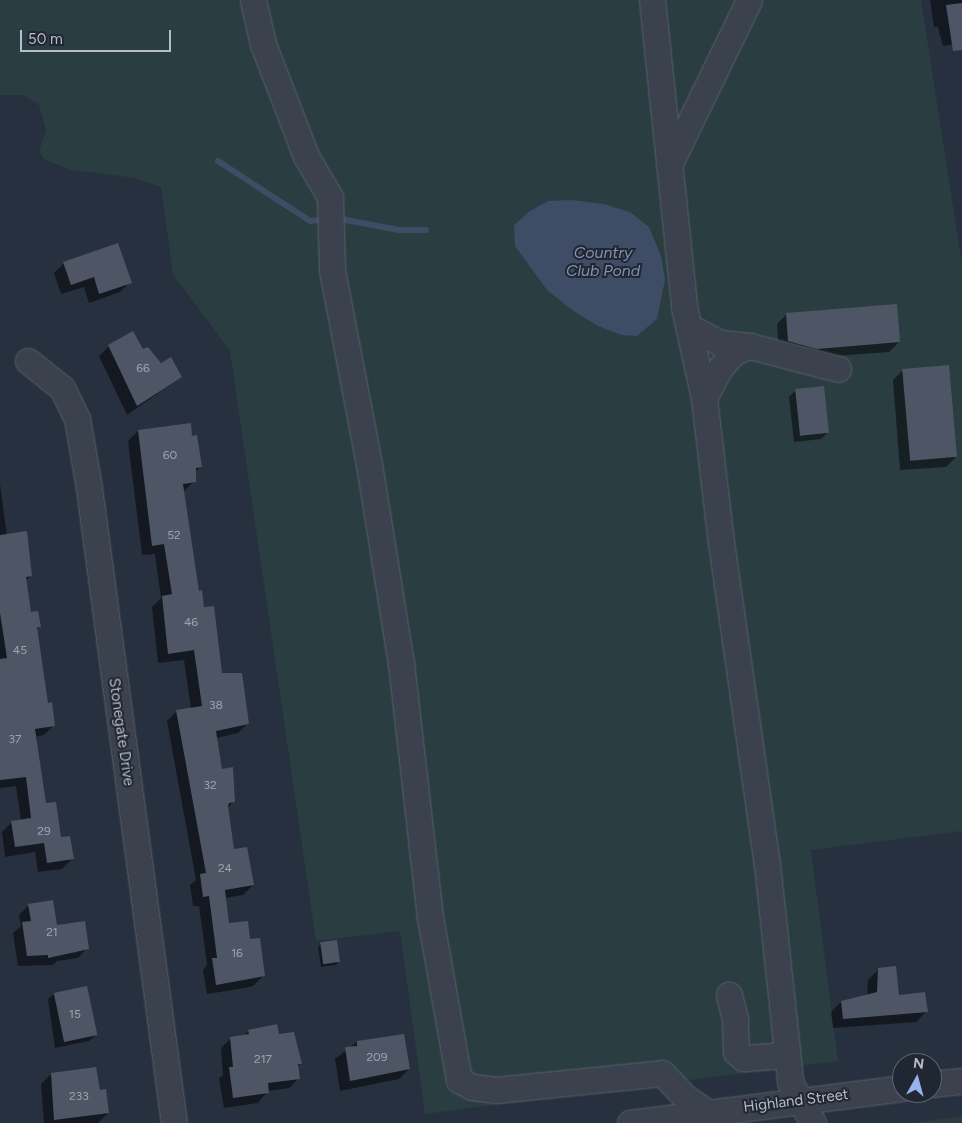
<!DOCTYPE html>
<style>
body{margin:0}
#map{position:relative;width:962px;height:1123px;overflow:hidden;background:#27303e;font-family:Figtree,sans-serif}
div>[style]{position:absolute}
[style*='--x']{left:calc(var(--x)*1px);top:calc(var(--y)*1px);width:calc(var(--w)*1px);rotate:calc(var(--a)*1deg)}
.green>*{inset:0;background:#2a3d40}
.water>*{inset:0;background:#3f4c65}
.shadow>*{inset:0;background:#0007}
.stream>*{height:6px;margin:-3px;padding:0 3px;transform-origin:3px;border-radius:3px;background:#3f4c65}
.building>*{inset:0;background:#4e5666;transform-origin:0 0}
.roads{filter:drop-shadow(0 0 1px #59606b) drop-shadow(0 0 1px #59606b)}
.minor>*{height:25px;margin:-12.5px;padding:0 12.5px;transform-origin:12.5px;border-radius:12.5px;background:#3b424e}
span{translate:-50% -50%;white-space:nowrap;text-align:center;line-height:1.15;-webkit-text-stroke:4px #202733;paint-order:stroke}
.number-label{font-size:12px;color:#9da3b0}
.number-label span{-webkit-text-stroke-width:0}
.street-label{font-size:15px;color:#b7bdc8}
.water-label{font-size:16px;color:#8292ad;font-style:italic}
.north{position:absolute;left:892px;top:1053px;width:50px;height:50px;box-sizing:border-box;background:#202733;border:1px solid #5c636f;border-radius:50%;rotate:7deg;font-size:14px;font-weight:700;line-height:20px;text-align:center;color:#b7bdc8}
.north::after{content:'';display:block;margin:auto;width:18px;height:22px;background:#96b3ef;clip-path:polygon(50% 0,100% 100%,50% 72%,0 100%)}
.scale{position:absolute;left:20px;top:30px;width:151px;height:22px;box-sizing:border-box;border:2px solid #b7bdc8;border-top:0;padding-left:6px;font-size:15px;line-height:18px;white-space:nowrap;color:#b7bdc8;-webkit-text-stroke:4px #202733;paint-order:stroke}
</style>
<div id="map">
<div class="green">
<i style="clip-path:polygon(0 0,921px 0,962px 264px,962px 831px,811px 850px,838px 1061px,425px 1114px,400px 931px,316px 941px,230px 351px,173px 274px,161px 187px,135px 178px,72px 170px,45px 160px,39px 151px,46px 130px,39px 105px,24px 95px,0 95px)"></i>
<i style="clip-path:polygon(962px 1116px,962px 1123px,912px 1123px)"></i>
</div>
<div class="water">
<i style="clip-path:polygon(571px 200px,604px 204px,630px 212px,649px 227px,661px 256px,665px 280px,657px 319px,637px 336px,621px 335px,598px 326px,572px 310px,547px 290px,515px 246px,514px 225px,530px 211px,548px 201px)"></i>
</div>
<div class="shadow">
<i style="clip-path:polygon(930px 0,962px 0,962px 43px,943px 46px,938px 27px,934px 27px)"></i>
<i style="clip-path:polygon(117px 245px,130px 282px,120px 292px,89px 303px,84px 287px,61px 294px,54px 273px,64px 263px)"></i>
<i style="clip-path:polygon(787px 314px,899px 342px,889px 352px,807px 358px,779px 351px,777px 324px)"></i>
<i style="clip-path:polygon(109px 346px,143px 351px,181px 377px,127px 415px,99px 356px)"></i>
<i style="clip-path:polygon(903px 370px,956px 457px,946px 467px,900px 470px,893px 380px)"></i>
<i style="clip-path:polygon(795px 391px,828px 432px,821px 439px,794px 442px,789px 397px)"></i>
<i style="clip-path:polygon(138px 431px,191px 437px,200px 467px,195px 472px,194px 481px,183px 492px,198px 592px,221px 675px,248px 723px,238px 733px,216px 738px,221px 770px,234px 801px,227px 808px,233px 850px,253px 885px,243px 895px,225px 898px,228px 925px,249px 940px,263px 976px,253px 986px,245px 988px,207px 994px,203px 970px,207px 965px,199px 906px,193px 906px,190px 885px,196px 880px,167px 721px,177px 711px,191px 709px,184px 660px,158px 663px,152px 607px,161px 598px,155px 554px,142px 555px,128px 441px)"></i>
<i style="clip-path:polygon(0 484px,7px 535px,30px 576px,25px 581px,30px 613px,39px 626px,36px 630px,47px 704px,54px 725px,44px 735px,35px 737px,45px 804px,72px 859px,62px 869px,38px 872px,35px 852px,5px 857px,2px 832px,12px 822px,21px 821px,16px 786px,0 788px)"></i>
<i style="clip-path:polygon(evenodd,29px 905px,56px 927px,87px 948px,78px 958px,57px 961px,53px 965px,18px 966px,13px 933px,21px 926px,19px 915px,29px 905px,78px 949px,78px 952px,58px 955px,78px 949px)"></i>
<i style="clip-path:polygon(321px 944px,338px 962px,336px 965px,321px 967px,318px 947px)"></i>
<i style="clip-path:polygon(878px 970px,898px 997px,926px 1012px,916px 1022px,833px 1028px,831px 1012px,841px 1002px,867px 995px,868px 980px)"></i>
<i style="clip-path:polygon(55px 993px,96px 1035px,89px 1041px,55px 1048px,48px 999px)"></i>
<i style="clip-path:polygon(249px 1031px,278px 1035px,301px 1063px,297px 1067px,299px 1078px,289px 1088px,268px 1091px,258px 1103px,224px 1108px,219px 1078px,223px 1075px,221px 1048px,231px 1038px,243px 1036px)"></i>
<i style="clip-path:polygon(357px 1042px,409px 1069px,399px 1079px,340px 1091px,335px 1059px)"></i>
<i style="clip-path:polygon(51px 1074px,98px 1091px,108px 1113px,98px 1123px,44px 1123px,41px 1084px)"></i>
</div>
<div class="stream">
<i style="--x:218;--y:161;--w:110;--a:33.1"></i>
<i style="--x:310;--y:221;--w:16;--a:-7"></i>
<i style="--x:336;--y:218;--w:64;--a:10.8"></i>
<i style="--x:399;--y:230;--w:27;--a:0"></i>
</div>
<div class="building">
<i style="clip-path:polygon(962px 3px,962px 50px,953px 51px,946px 5px)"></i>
<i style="clip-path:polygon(118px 243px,132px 283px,99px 294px,94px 277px,71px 285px,63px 262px)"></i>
<i style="clip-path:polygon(897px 304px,900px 342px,817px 349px,788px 341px,786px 313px)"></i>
<i style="clip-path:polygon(133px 331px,143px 349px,148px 347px,161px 363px,171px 357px,182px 377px,137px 406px,108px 345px)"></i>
<i style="left:949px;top:365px;width:92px;height:47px;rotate:85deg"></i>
<i style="left:824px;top:386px;width:47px;height:29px;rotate:84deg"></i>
<i style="clip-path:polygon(191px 423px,192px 436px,197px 435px,202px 467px,196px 468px,196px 482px,183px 484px,199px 591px,202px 590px,204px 607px,214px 606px,222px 673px,242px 673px,249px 724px,216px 731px,222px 769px,233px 767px,235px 802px,229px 803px,228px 806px,234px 849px,247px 847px,254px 885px,225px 890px,229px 923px,248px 921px,250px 939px,260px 938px,265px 976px,216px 985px,212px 958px,217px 958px,209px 896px,203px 897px,200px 874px,206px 873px,176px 710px,202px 706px,194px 650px,168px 654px,162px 596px,172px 594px,164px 544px,152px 546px,138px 430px)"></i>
<i style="clip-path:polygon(27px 531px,32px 576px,26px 577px,31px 612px,38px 611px,41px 627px,37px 627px,48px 703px,52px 702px,55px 726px,35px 729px,46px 803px,56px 802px,61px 837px,70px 836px,74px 859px,47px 863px,44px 843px,15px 847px,11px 821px,31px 818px,26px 777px,0 780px,0 659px,7px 658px,0 613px,0 535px)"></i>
<i style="clip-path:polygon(53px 900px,57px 925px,85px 921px,89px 949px,48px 958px,48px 955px,27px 956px,22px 922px,31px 921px,28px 904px)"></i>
<i style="left:337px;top:940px;width:22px;height:17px;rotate:82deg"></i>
<i style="clip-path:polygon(896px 966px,899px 995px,925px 992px,928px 1012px,843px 1019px,841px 1001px,877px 992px,878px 968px)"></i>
<i style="left:87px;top:986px;width:50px;height:34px;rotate:78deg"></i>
<i style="clip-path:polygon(277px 1024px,279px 1034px,294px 1032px,302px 1064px,298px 1064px,300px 1079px,268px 1083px,269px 1093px,233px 1098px,229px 1067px,233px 1067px,230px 1037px,249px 1034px,248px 1030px)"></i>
<i style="clip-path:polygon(404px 1034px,410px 1069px,350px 1081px,345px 1047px,357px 1046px,357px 1041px)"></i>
<i style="clip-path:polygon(96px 1067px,100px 1090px,106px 1089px,109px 1113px,54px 1120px,51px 1073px)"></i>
</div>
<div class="roads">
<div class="minor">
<i style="--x:253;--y:0;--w:45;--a:77.2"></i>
<i style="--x:263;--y:44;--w:120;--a:69"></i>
<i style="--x:306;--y:156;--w:48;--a:59.7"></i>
<i style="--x:330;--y:197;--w:73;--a:88.4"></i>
<i style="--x:332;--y:270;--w:197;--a:79.2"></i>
<i style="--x:369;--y:464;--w:202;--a:80.9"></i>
<i style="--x:401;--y:663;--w:256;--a:83.5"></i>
<i style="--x:430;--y:917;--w:166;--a:79.9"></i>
<i style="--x:459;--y:1080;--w:15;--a:28"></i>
<i style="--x:472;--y:1087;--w:24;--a:7"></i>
<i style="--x:496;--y:1090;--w:167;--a:-5.8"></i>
<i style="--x:662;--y:1073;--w:33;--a:46"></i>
<i style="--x:685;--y:1097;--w:46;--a:34.4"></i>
<i style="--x:652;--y:0;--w:309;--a:84"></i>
<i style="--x:684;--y:307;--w:93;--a:77.6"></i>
<i style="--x:704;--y:398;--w:145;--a:83.3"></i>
<i style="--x:721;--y:542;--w:325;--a:81.9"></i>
<i style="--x:767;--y:864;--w:188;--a:83.9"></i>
<i style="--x:787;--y:1051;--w:14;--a:159"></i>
<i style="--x:774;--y:1056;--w:31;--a:176"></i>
<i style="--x:743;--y:1058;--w:9;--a:-139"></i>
<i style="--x:736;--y:1052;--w:33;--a:-92"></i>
<i style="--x:735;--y:1019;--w:25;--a:-104"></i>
<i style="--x:669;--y:165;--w:183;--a:-64.1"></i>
<i style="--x:689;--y:327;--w:36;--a:27"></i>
<i style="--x:721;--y:343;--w:29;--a:6"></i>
<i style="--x:750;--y:346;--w:91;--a:14.6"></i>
<i style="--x:28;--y:361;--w:43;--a:38.5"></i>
<i style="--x:62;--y:388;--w:34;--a:64"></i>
<i style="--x:77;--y:419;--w:70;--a:80.1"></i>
<i style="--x:89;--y:488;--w:641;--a:82.38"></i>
<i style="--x:704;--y:398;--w:34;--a:-62"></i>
<i style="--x:720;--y:368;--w:21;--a:-49"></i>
<i style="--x:734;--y:352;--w:17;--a:-21"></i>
<i style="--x:787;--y:1051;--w:31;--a:84"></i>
<i style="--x:790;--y:1082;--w:47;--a:60.7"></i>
<i style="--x:932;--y:1084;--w:30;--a:-6"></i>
<i style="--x:630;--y:1123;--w:274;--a:-7.3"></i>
</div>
</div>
<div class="number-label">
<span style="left:143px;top:369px">66</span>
<span style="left:170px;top:456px">60</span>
<span style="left:174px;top:536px">52</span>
<span style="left:191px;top:623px">46</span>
<span style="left:20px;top:651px">45</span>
<span style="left:216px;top:706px">38</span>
<span style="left:15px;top:740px">37</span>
<span style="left:210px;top:786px">32</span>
<span style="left:44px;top:832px">29</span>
<span style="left:225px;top:869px">24</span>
<span style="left:52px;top:933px">21</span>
<span style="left:237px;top:954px">16</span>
<span style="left:75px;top:1015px">15</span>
<span style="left:377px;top:1058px">209</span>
<span style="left:263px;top:1060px">217</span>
<span style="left:79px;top:1097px">233</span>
</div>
<div class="street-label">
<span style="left:121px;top:732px;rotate:82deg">Stonegate Drive</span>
<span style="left:796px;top:1101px;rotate:-7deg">Highland Street</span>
</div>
<div class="water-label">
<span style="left:603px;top:262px">Country<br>Club Pond</span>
</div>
<div class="north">N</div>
<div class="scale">50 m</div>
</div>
